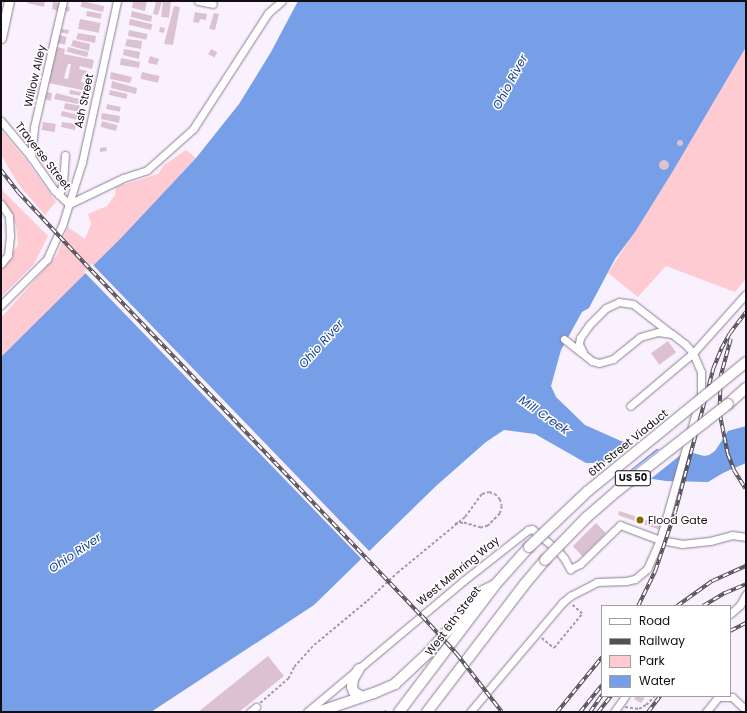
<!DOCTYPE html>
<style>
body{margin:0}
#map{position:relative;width:747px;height:713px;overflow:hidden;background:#faf1ff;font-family:Poppins,sans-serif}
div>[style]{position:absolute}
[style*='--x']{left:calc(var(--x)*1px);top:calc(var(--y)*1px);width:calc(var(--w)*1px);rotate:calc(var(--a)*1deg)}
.green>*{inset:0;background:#fecbd2}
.water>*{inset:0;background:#779fe7}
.pier>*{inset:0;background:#faf1ff;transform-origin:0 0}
.building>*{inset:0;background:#dcc2d1;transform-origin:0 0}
.round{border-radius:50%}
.path>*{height:1.5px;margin-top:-0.75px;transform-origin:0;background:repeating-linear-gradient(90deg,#a49da8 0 3px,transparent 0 5px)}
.roads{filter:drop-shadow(0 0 1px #8b7d92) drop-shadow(0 0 1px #8b7d92)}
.minor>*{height:7px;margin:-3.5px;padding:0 3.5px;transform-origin:3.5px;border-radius:3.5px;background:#fff}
.major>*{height:9px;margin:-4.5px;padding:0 4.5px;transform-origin:4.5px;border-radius:4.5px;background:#fff}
.highway>*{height:10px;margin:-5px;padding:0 5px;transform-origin:5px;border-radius:5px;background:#fff}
.rail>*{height:3.5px;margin-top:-1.75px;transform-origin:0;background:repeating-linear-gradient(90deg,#fff 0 6px,#544e57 0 12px);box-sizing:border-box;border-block:1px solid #544e57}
.bridges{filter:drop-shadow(0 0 1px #8b7d92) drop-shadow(0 0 1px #8b7d92)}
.highway-bridge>*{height:10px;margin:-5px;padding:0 5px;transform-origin:5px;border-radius:5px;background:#fff}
.dots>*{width:11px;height:11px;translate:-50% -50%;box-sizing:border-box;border:2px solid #fff;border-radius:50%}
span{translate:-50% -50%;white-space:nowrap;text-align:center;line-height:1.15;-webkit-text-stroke:3px #fff;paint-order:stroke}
.shield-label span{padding:1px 3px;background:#fff;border:1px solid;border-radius:3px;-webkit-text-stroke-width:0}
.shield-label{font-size:10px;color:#130e15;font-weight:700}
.street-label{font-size:11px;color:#130e15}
.poi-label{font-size:11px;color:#130e15}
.left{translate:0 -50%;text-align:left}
.water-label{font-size:12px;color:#154093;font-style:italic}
.frame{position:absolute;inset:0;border:2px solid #130e15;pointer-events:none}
.legend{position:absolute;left:601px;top:605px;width:130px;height:92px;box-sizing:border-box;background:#fff;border:1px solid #a19fa1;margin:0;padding:5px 7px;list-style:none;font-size:12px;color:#130e15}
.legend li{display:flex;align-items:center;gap:8px;height:20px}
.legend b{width:20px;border:1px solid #a19fa1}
</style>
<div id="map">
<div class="green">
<i style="clip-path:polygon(746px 47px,746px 279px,735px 292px,666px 266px,638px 297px,608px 273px,673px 171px)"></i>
<i style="clip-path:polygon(1px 130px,26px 160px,56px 202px,45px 215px,19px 185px,1px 155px)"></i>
<i style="clip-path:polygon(186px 150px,196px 158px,121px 238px,1px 357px,1px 318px,57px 255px,68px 227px,85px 239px,91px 224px,88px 214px,107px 206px,115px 195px,116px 187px,158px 174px,164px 165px)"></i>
<i style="clip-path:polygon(1px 189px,48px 236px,34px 264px,1px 297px,1px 270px,11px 257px,18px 244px,16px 225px,1px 200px)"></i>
</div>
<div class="water">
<i style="clip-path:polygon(298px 1px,746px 1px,746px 47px,673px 171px,635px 232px,615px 259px,589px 308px,582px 312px,561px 350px,551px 386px,556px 397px,585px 425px,621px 441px,654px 449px,679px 449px,704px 456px,709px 455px,715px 451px,728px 431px,746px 426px,746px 463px,723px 473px,708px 482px,666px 481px,633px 476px,595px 463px,586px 463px,535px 434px,504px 430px,486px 442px,436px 486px,314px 605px,151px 712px,1px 712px,1px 357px,121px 238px,196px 158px,239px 104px,271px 52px)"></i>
</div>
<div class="pier">
<i style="left:92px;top:264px;width:402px;height:11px;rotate:46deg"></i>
<i style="clip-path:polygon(629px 441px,659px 447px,624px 475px,599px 467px)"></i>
<i style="clip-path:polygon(662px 447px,680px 447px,688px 449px,648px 481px,626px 475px)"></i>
</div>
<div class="building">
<i style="clip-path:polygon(28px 1px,45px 1px,44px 7px,27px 3px)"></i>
<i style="left:82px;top:1px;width:23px;height:6px;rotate:13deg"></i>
<i style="clip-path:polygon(133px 1px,147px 1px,145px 11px,132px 8px)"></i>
<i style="clip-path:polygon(156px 1px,162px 1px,158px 15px,153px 14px)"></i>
<i style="left:163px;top:1px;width:8px;height:16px;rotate:7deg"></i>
<i style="clip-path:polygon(53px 2px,60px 3px,58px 11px,52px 9px)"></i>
<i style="left:65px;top:6px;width:5px;height:5px;rotate:11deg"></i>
<i style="clip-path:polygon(174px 6px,180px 7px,173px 45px,164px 44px)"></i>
<i style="left:87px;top:11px;width:15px;height:5px;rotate:11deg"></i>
<i style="left:132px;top:11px;width:21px;height:6px;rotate:14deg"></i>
<i style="clip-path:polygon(195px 12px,207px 14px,206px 20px,200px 19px,199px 23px,193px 22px)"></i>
<i style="clip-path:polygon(214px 13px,219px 14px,215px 30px,209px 29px)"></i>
<i style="left:80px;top:19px;width:21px;height:10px;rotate:11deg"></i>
<i style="left:130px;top:19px;width:23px;height:6px;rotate:13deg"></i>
<i style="left:160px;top:27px;width:5px;height:5px;rotate:11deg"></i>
<i style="clip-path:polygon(60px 29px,69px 30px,68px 34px,60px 32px)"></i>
<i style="left:129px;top:30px;width:19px;height:6px;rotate:12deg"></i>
<i style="clip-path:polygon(78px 33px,96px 36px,95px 43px,76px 39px)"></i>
<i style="left:59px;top:35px;width:8px;height:8px;rotate:14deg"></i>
<i style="clip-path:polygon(127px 39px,142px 41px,141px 49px,125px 46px)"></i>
<i style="clip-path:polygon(73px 40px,90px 44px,89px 51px,71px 46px)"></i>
<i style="clip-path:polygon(evenodd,57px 47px,65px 49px,64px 54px,94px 60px,92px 69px,80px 66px,79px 69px,87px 71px,86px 75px,83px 75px,81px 82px,87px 84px,86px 91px,49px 83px,57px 47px,68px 64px,71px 64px,68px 79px,64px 78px,68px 64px)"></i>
<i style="left:68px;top:47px;width:21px;height:5px;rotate:14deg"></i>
<i style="clip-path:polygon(124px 49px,140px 52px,139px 59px,123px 55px)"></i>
<i style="left:211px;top:49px;width:7px;height:6px;rotate:27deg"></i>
<i style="clip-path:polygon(150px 56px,159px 59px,157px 65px,148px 63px)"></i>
<i style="clip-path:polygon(121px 58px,140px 62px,139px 68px,120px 65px)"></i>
<i style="clip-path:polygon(111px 72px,132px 77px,130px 83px,110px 79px)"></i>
<i style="left:142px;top:72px;width:18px;height:7px;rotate:13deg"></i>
<i style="clip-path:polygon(112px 81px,137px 88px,136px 94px,111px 88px)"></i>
<i style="left:70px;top:90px;width:11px;height:4px;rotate:10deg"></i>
<i style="left:110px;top:90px;width:18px;height:5px;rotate:13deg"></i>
<i style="clip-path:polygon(47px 92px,52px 93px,51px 101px,45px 99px)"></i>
<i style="clip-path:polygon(56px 93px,83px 100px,82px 105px,54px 99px)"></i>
<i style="left:65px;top:103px;width:15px;height:6px;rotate:11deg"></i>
<i style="left:107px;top:104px;width:14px;height:5px;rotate:12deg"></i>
<i style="left:62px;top:111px;width:16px;height:5px;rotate:14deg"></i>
<i style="clip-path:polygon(102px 113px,120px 116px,119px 123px,101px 119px)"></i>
<i style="left:102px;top:121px;width:16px;height:6px;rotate:15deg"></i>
<i style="left:43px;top:122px;width:13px;height:8px;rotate:9deg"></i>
<i style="clip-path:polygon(62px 122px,76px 124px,75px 130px,61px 127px)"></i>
<i class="round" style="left:677px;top:140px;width:6px;height:6px"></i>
<i style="clip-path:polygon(106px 147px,107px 151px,100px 152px,100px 148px)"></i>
<i class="round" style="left:659px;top:160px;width:10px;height:10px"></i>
<i style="left:668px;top:341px;width:14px;height:21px;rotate:54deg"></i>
<i style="clip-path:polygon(619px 511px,662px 525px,660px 530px,618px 515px)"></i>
<i style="left:596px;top:523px;width:14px;height:33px;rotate:45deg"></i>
<i style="clip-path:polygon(268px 656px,284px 676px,239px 712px,198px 712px)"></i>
<i style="clip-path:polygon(636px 696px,641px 696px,645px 698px,641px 703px,634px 699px)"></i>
</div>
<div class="path">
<i style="--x:542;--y:638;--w:16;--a:40"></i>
<i style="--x:554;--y:648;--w:44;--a:-50.5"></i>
<i style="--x:582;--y:614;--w:13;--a:-138"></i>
<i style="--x:260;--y:703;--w:37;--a:-41"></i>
<i style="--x:288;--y:679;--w:13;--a:-63"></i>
<i style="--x:294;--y:667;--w:30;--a:-48"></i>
<i style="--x:314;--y:645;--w:69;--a:-39.7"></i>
<i style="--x:367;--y:601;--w:41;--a:-43"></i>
<i style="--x:397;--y:573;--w:88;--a:-39.5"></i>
<i style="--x:465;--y:517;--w:29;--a:-54"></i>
<i style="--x:482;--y:494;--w:7;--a:-16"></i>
<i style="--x:489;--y:492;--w:6;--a:18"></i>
<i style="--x:495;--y:494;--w:7;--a:45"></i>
<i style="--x:500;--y:499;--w:7;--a:74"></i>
<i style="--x:502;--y:506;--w:8;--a:104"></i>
<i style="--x:500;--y:514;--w:17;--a:135"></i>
<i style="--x:488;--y:526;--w:7;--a:164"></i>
<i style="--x:481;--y:528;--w:19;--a:-164"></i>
<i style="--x:463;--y:523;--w:8;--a:173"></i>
<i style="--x:625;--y:707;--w:14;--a:8"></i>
<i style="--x:639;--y:709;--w:8;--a:-30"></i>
<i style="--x:646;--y:705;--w:13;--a:-45"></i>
<i style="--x:384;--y:712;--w:1;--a:-45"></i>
<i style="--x:385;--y:711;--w:2;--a:27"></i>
</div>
<div class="roads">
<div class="minor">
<i style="--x:198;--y:1;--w:15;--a:11"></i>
<i style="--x:1;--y:121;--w:47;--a:50.2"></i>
<i style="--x:31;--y:157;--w:40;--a:55.1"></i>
<i style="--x:54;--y:190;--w:21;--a:43"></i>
<i style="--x:31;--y:157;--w:30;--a:-84"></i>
<i style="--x:34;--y:127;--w:129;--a:-77"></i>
<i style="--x:59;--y:195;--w:13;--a:-72"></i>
<i style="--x:63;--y:183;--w:28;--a:-86"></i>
<i style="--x:1;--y:204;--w:14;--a:56"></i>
<i style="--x:9;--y:216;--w:20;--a:87"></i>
<i style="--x:10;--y:236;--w:19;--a:96"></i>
<i style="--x:8;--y:255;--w:11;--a:128"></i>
<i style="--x:69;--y:204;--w:60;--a:-25.7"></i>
<i style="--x:123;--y:178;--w:25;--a:-18"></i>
<i style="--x:147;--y:170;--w:62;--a:-41.7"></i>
<i style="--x:193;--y:129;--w:138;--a:-57.1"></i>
<i style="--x:268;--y:13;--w:18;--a:-41"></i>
<i style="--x:1;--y:305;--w:65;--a:-45"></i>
<i style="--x:47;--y:259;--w:36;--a:-66"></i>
<i style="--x:62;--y:226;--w:67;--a:-72.6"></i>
<i style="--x:82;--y:162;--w:165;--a:-77.7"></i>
<i style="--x:564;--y:339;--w:36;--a:38"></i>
<i style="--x:592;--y:361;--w:7;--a:16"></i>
<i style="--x:599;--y:363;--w:15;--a:-16"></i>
<i style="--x:613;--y:359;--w:35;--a:-39"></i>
<i style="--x:640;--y:337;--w:19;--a:-16"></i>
<i style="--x:658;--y:332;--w:14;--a:8"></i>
<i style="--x:672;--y:334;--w:16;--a:38"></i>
<i style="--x:685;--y:344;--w:12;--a:48"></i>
<i style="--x:693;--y:353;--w:79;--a:-48.1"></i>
<i style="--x:583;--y:352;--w:9;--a:-117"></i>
<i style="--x:579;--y:344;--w:6;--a:-81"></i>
<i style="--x:580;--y:338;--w:16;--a:-55"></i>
<i style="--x:589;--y:325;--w:24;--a:-45"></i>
<i style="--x:606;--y:308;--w:14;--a:-25"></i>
<i style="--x:619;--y:302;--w:14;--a:8"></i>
<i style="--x:633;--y:304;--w:46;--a:37.9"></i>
<i style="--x:730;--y:614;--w:13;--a:-42"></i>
<i style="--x:740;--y:605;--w:13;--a:-61"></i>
<i style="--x:250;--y:712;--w:8;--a:-40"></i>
<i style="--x:307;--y:712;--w:204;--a:-40"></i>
<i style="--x:463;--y:581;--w:83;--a:-38.1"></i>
<i style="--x:528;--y:530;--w:4;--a:-14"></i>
<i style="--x:532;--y:529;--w:35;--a:40"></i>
<i style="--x:559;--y:552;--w:8;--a:50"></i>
<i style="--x:564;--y:558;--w:13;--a:61"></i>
<i style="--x:570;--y:569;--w:11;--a:-27"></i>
<i style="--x:580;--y:564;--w:56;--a:-44.3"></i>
<i style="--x:620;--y:525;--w:43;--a:20.6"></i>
<i style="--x:660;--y:540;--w:152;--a:-74.3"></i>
<i style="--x:701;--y:394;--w:22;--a:-90"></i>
<i style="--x:701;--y:372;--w:21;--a:-113"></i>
<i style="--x:693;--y:353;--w:82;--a:139.9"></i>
<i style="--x:470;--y:712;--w:143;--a:-49.8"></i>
<i style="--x:562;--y:603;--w:11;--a:-41"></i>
<i style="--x:570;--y:596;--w:30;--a:-27"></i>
<i style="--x:597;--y:582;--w:29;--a:-2"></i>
<i style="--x:626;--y:581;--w:9;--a:-13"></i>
<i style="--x:635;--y:579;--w:16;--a:-40"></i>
<i style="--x:647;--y:569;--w:32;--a:-66"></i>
<i style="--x:660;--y:540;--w:22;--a:10"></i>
<i style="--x:682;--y:544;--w:28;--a:-6"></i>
<i style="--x:710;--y:541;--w:23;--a:-15"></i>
<i style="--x:732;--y:535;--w:14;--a:8"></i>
<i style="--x:614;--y:712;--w:19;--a:-55"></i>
<i style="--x:706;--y:712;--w:19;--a:-51"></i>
<i style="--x:718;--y:697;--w:14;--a:0"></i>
<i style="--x:732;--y:697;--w:19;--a:43"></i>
</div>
<div class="major">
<i style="--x:1;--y:38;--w:38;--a:-78"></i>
</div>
<div class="highway">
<i style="--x:728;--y:404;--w:24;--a:-42"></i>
<i style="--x:359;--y:669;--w:12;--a:121"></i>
<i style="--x:353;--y:679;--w:8;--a:97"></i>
<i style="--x:352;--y:687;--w:5;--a:68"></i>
<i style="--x:354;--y:692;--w:9;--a:32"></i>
<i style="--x:318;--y:712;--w:59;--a:-18.7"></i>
<i style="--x:374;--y:693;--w:23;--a:-23"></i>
<i style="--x:395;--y:684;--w:45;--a:-43.2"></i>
<i style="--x:428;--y:653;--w:83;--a:-48.4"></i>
<i style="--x:483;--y:591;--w:13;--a:-27"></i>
<i style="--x:399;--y:712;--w:159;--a:-52.9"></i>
<i style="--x:495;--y:585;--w:51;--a:-48.2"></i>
<i style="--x:427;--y:712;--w:160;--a:-52.6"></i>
<i style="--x:524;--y:585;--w:33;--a:-50"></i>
</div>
</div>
<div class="rail">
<i style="--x:1;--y:170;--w:29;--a:52"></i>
<i style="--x:19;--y:193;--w:107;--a:46.9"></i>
<i style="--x:92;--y:271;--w:477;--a:46.3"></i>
<i style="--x:422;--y:616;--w:52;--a:47.4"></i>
<i style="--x:457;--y:654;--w:73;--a:52.2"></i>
<i style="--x:731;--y:339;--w:39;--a:105"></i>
<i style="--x:721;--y:377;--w:37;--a:92"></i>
<i style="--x:720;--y:414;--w:41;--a:78.7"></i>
<i style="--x:728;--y:454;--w:17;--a:69"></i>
<i style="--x:734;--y:470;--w:22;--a:58"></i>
<i style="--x:638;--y:606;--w:39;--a:-64"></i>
<i style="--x:655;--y:571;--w:62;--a:-71.3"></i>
<i style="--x:675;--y:512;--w:148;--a:-75.1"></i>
<i style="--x:713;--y:369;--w:22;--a:-68"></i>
<i style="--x:721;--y:349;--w:18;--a:-61"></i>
<i style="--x:730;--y:333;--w:26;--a:-53"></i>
<i style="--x:677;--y:606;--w:43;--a:-35.5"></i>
<i style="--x:712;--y:581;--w:37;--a:-24"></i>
<i style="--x:703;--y:606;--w:26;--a:-31"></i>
<i style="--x:725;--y:593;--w:23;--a:-23"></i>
<i style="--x:730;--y:631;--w:18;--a:-27"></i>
<i style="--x:557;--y:712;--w:71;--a:-50.7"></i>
<i style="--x:580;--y:712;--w:35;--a:-51"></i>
<i style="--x:590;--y:712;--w:21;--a:-55"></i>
<i style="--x:598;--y:712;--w:21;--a:-51"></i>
<i style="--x:648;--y:712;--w:20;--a:-53"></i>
</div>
<div class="bridges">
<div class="highway-bridge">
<i style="--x:529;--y:547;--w:81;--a:-43.5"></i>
<i style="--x:588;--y:491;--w:204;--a:-39.2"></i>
<i style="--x:545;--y:560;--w:60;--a:-45.7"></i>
<i style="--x:587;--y:517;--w:40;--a:-41"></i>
<i style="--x:617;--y:491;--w:141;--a:-38.1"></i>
</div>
</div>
<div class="dots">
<i style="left:640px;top:520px;background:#866701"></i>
</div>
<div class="shield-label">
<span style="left:633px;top:478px">US 50</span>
</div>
<div class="street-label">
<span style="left:35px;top:76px;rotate:-77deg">Willow Alley</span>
<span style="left:84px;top:101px;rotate:-78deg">Ash Street</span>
<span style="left:43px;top:156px;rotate:52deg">Traverse Street</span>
<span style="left:628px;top:443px;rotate:-39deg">6th Street Viaduct</span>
<span style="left:458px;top:571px;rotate:-39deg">West Mehring Way</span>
<span style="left:453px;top:621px;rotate:-53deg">West 6th Street</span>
</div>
<div class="poi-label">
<span class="left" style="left:648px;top:520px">Flood Gate</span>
</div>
<div class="water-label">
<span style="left:510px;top:82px;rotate:-62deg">Ohio River</span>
<span style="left:321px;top:344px;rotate:-48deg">Ohio River</span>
<span style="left:544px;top:415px;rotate:35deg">Mill Creek</span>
<span style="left:75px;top:553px;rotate:-34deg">Ohio River</span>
</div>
<div class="frame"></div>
<ul class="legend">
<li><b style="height:5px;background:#fff"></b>Road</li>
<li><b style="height:5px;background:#544e57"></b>Railway</li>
<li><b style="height:11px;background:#fecbd2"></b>Park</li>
<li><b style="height:11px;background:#779fe7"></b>Water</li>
</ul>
</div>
